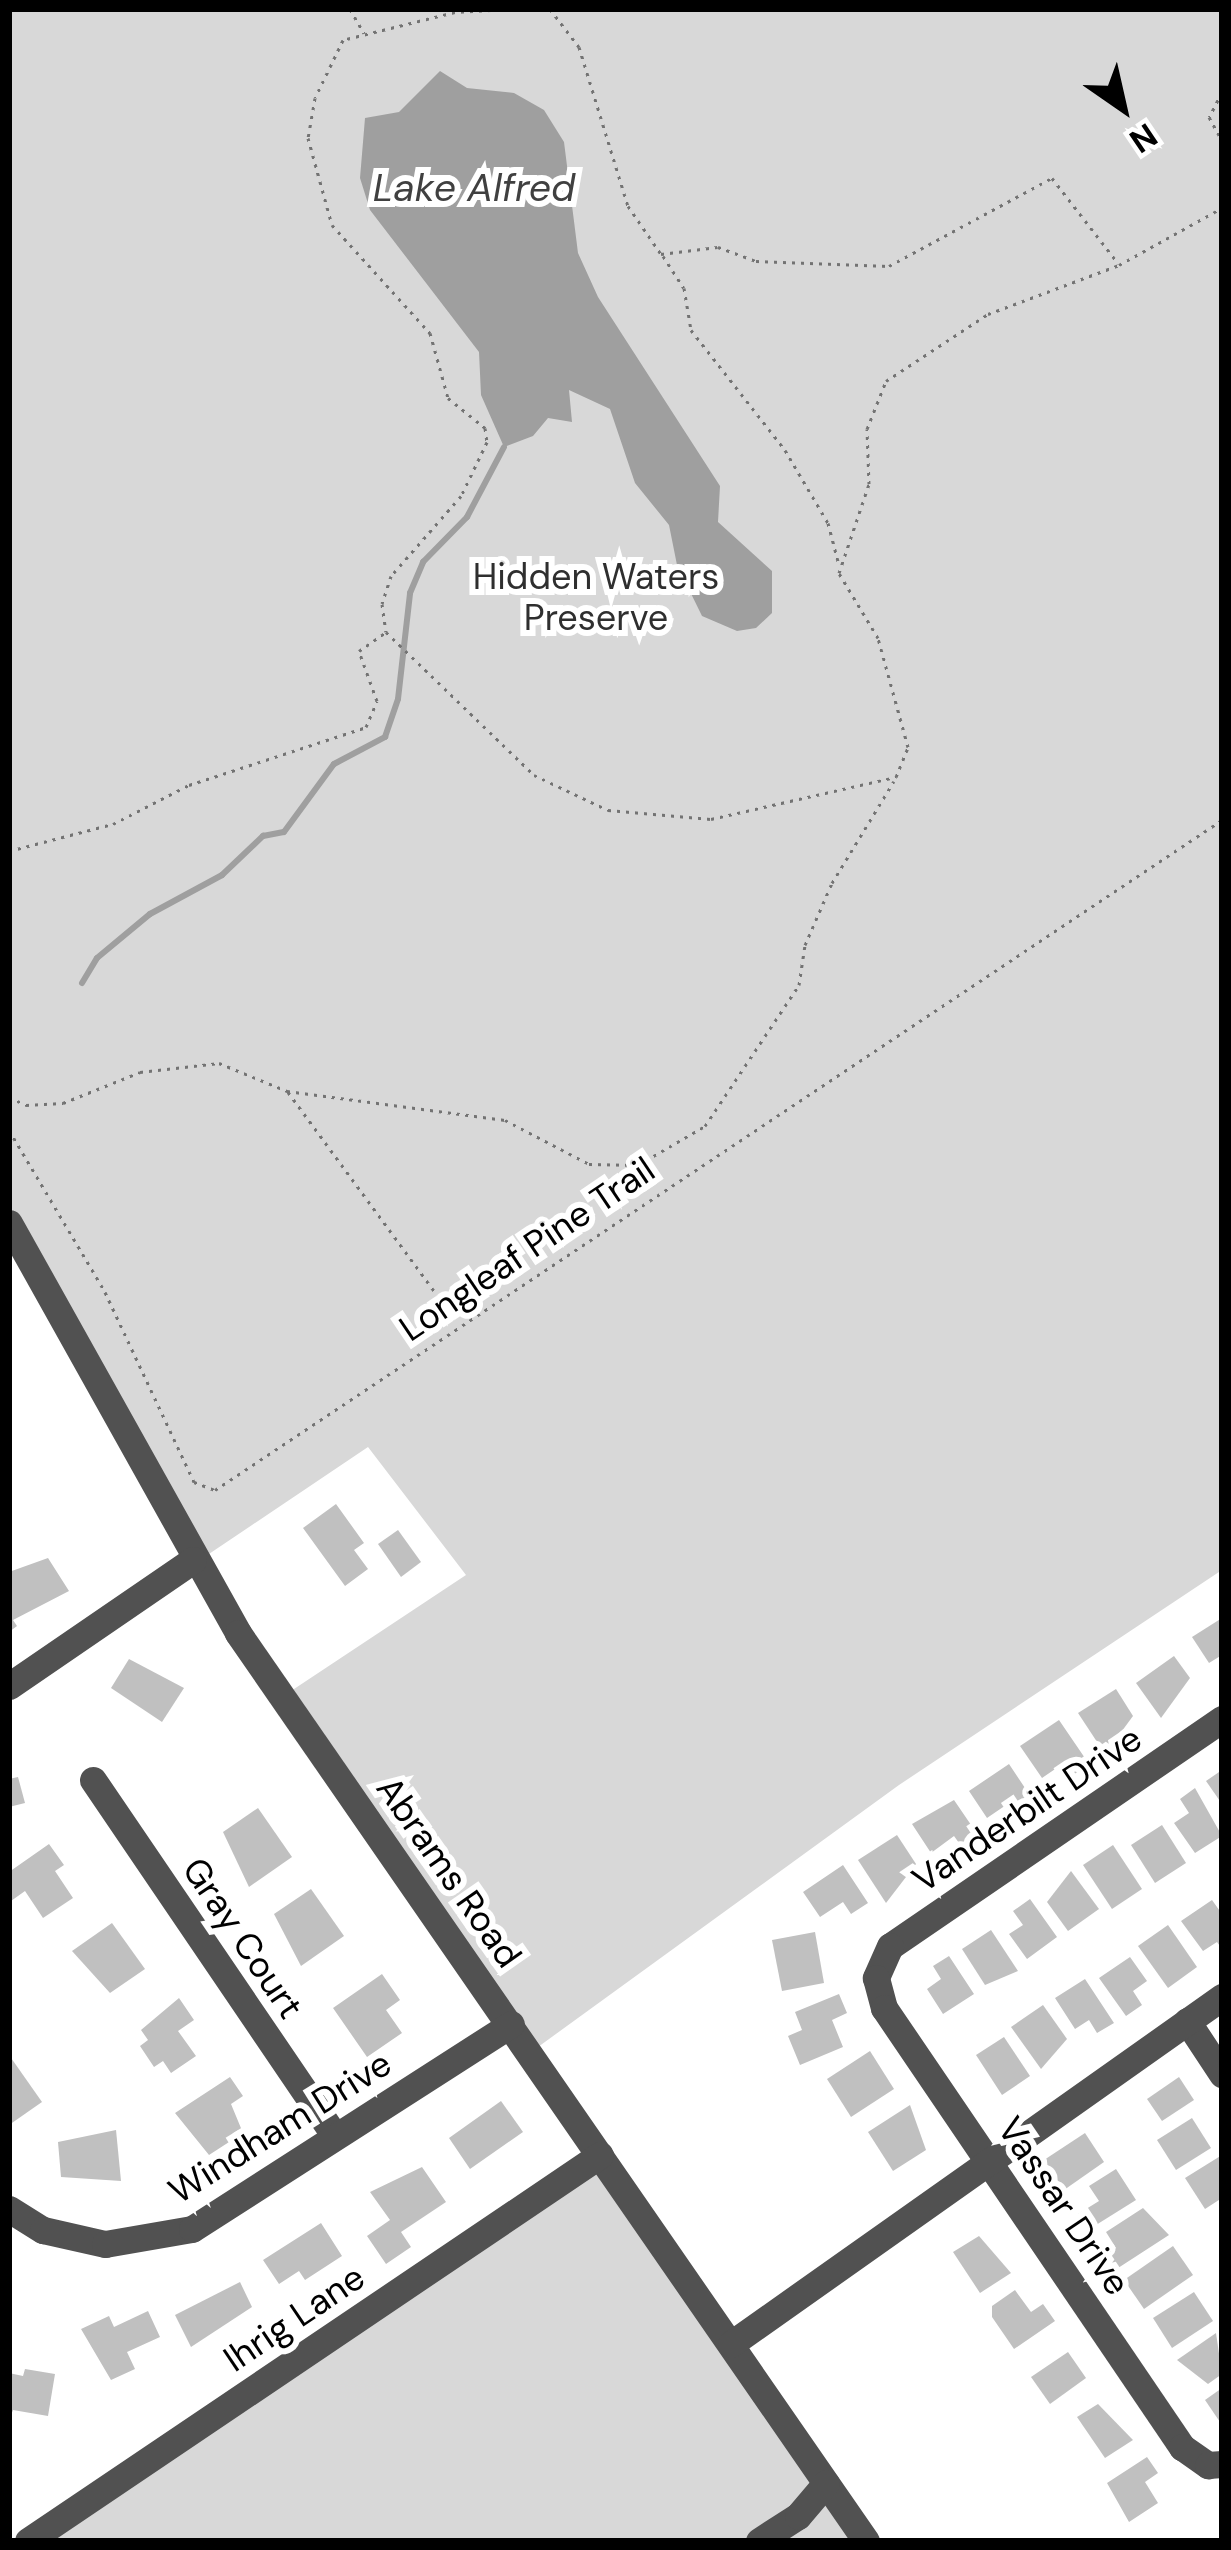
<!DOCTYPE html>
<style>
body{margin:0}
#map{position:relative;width:1231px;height:2550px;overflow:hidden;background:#fff;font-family:"DM Sans",sans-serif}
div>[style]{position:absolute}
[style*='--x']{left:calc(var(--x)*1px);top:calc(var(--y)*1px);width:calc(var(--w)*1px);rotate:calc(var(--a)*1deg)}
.green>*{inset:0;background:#d8d8d8}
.water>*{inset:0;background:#9f9f9f}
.stream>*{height:6px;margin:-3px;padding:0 3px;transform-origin:3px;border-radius:3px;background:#9f9f9f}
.building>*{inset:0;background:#c0c0c0}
.path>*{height:3px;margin-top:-1.5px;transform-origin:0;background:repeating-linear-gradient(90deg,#737373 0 3px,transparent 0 9px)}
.minor>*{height:27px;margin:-13.5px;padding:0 13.5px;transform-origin:13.5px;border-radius:13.5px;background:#515151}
span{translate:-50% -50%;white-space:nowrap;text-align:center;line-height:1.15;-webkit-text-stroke:12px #fff;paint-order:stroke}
.park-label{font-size:36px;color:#2f2f2f}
.street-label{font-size:36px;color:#000}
.water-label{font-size:39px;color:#404040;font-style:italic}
.frame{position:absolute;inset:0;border:12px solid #000;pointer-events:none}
.north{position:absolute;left:1063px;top:48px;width:120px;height:120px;-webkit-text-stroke:9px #fff;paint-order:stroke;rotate:146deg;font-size:33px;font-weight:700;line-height:48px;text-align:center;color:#000}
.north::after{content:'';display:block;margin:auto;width:42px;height:54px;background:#000;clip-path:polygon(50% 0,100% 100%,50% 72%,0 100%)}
</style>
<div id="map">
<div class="green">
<div style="clip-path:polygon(9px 9px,1222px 9px,1222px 1570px,899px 1785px,538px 2047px,291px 1691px,466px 1575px,368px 1447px,203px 1558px,9px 1204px)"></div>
<div style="clip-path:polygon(591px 2158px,854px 2541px,40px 2541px)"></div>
</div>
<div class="water">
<div style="clip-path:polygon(440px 71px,467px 88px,514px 93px,544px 110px,564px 142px,578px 253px,598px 297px,720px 486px,718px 522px,772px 571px,772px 613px,756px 628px,737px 631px,702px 616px,677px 565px,669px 525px,635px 483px,610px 409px,569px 390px,572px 422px,548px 418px,533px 436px,504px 447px,481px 395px,479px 352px,370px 210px,360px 178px,365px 118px,399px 112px)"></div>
</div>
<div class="stream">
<div style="--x:82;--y:983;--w:29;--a:-59"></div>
<div style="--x:97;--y:958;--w:69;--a:-39.7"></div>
<div style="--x:150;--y:914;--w:82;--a:-28.4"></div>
<div style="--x:222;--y:875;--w:57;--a:-43.6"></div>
<div style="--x:263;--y:836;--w:21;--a:-11"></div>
<div style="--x:284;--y:832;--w:84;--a:-53.7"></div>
<div style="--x:334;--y:764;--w:58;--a:-27.9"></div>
<div style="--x:385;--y:737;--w:40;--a:-71.1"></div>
<div style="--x:398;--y:699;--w:107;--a:-83.5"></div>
<div style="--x:410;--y:593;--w:34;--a:-67"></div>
<div style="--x:423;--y:562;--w:63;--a:-45.6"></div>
<div style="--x:467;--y:517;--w:79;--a:-62.1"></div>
</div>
<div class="building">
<div style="clip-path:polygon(336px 1504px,364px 1543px,354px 1550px,368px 1569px,345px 1586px,303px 1528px)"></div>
<div style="clip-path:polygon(398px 1530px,421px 1562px,401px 1577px,378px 1544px)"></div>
<div style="clip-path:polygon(48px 1558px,69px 1591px,13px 1620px,17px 1626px,9px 1632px,9px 1572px)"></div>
<div style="clip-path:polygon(1222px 1618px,1222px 1655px,1209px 1663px,1192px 1637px)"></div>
<div style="clip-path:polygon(1174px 1656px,1190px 1678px,1161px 1718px,1136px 1683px)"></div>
<div style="clip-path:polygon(129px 1659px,184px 1688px,162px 1722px,111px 1688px)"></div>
<div style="clip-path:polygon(1116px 1689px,1133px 1716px,1105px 1754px,1078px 1713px)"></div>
<div style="clip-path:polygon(1059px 1720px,1089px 1764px,1073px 1775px,1064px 1763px,1042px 1778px,1020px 1746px)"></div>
<div style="clip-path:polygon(1009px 1764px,1035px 1803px,1017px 1815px,1009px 1803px,987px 1818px,969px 1791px)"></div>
<div style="clip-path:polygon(1222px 1770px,1222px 1804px,1206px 1781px)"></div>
<div style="clip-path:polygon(18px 1777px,25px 1803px,9px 1807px,9px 1779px)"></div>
<div style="clip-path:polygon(1195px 1788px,1222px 1836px,1195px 1853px,1174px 1823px,1189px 1813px,1180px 1799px)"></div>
<div style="clip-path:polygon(954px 1800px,980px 1838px,964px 1850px,954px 1836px,931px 1853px,912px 1824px)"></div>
<div style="clip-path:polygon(258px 1808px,292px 1857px,249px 1887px,223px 1832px)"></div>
<div style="clip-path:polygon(1162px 1825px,1186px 1863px,1155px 1883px,1131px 1845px)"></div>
<div style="clip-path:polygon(897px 1835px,916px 1864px,886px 1903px,858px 1860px)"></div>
<div style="clip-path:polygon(49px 1844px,64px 1865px,55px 1871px,73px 1898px,43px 1918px,25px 1891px,11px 1901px,9px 1872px)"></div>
<div style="clip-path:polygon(1113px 1845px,1142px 1889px,1112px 1909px,1083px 1865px)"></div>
<div style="clip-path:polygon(843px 1865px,868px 1903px,851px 1914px,843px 1902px,820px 1917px,803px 1892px)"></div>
<div style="clip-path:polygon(1071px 1871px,1099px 1909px,1068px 1931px,1047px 1902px)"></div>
<div style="clip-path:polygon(311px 1889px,344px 1936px,301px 1966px,274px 1914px)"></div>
<div style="clip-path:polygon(1030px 1899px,1057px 1937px,1027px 1959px,1009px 1934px,1023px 1925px,1013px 1911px)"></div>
<div style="clip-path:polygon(1212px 1900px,1222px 1914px,1222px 1949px,1217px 1942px,1203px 1951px,1181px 1921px)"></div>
<div style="clip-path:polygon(112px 1923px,145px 1969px,110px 1993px,72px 1951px)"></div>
<div style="clip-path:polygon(1168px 1925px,1197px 1967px,1168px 1988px,1138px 1946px)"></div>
<div style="clip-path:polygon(991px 1930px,1018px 1971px,985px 1985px,962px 1949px)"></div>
<div style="clip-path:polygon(815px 1932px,824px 1983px,782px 1991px,772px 1940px)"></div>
<div style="clip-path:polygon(949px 1956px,974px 1994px,943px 2014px,927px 1989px,941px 1979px,933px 1966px)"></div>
<div style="clip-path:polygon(1130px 1957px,1147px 1981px,1133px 1991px,1142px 2005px,1126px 2016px,1099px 1978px)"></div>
<div style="clip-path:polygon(382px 1974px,400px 2000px,386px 2010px,402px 2033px,367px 2057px,333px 2008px)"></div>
<div style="clip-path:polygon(1085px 1979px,1114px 2023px,1097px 2033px,1089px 2020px,1075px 2029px,1055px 1998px)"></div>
<div style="clip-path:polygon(839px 1994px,847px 2013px,832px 2020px,843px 2047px,800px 2065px,788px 2036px,802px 2030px,795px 2012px)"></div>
<div style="clip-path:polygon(179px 1998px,194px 2020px,178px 2031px,196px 2056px,171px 2073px,163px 2061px,154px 2067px,140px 2046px,148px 2040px,141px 2030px)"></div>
<div style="clip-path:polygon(1043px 2005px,1067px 2039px,1041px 2069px,1011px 2027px)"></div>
<div style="clip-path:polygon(1004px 2037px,1030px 2076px,1002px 2095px,976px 2055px)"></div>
<div style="clip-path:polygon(870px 2051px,894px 2089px,851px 2117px,827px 2079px)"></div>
<div style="clip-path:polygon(9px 2055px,42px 2102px,9px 2125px)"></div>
<div style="clip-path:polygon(230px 2077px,243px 2096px,231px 2104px,243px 2133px,209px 2155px,175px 2113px)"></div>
<div style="clip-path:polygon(1179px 2077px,1194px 2100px,1162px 2121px,1147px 2099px)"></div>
<div style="clip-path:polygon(501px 2101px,523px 2132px,470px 2169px,449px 2138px)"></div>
<div style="clip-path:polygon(910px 2105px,926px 2150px,893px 2171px,868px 2132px)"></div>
<div style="clip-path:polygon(1192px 2118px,1211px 2148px,1176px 2170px,1157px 2140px)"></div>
<div style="clip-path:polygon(116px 2130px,121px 2181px,61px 2177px,58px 2142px)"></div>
<div style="clip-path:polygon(1085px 2133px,1104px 2162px,1064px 2190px,1044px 2160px)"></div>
<div style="clip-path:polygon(1222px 2155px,1222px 2198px,1205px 2209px,1185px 2178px)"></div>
<div style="clip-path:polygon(422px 2167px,446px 2202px,401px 2232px,411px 2247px,386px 2264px,367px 2236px,390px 2220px,370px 2192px)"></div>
<div style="clip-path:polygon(1116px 2169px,1136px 2200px,1088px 2230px,1078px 2214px,1099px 2201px,1089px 2186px)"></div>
<div style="clip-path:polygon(1143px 2208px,1169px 2235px,1115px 2270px,1105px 2255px,1116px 2248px,1106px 2232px)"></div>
<div style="clip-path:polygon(321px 2223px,342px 2256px,305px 2280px,299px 2271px,279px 2284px,263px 2260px)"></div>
<div style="clip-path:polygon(979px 2236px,1011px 2273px,980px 2293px,953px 2252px)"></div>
<div style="clip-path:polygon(1173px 2246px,1193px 2275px,1144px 2309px,1124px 2280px)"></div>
<div style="clip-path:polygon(240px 2282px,252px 2307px,191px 2347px,175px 2315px)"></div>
<div style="clip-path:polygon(1015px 2290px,1031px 2312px,1043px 2304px,1055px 2321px,1014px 2349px,992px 2317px,992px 2306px)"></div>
<div style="clip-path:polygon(1194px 2292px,1213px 2321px,1172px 2348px,1153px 2318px)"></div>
<div style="clip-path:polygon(148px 2311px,160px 2337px,127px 2352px,135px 2369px,111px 2380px,81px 2329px,109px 2316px,114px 2327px)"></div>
<div style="clip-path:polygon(1216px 2333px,1222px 2374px,1208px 2384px,1177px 2360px)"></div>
<div style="clip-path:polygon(1068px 2352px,1086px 2378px,1050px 2404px,1031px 2377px)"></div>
<div style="clip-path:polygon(25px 2369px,55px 2374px,48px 2416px,13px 2410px,9px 2420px,9px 2373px,23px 2376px)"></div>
<div style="clip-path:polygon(1222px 2388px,1222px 2425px,1205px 2400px)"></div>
<div style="clip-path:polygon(1098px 2404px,1133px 2440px,1105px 2458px,1077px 2417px)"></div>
<div style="clip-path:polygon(1147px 2457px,1158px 2473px,1145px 2482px,1158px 2503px,1129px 2522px,1107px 2483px)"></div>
</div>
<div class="path">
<div style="--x:350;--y:9;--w:28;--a:60"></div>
<div style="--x:509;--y:9;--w:54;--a:176.8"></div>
<div style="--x:455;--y:12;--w:115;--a:166"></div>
<div style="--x:343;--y:40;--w:64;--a:115.8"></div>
<div style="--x:315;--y:98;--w:41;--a:99.9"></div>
<div style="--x:308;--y:138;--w:90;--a:74.6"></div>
<div style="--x:332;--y:225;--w:146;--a:47.8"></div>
<div style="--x:430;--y:333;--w:67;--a:74.5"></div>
<div style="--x:448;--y:398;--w:48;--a:39"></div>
<div style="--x:485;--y:428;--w:14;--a:82"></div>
<div style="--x:487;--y:442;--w:60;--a:115.7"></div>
<div style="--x:461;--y:496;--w:106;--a:131.2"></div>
<div style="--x:391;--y:576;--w:29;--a:108"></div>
<div style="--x:382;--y:604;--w:28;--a:82"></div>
<div style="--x:386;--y:632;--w:206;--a:44"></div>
<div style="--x:534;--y:775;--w:82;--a:25.3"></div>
<div style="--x:608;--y:810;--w:103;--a:5"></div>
<div style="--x:711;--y:819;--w:190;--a:-12.8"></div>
<div style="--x:896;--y:777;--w:32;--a:-68"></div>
<div style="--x:908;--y:747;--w:113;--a:-105.4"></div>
<div style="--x:878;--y:638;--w:76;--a:-121"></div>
<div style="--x:839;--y:573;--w:94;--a:-71.4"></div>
<div style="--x:869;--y:484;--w:55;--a:-92.1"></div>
<div style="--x:867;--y:429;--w:52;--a:-68.4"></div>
<div style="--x:886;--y:381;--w:122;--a:-33.3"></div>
<div style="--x:988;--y:314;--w:140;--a:-20.5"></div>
<div style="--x:1119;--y:265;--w:118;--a:-29"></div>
<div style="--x:550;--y:9;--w:48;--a:52.7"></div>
<div style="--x:579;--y:47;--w:166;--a:72.9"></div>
<div style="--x:628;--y:206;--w:58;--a:55.5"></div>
<div style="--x:661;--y:254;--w:57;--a:-7"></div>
<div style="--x:718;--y:247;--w:40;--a:20.2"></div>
<div style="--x:756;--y:261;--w:133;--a:2.2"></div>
<div style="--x:889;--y:266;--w:185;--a:-28.4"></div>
<div style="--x:1052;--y:178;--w:108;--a:52.2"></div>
<div style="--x:1222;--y:92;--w:28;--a:117"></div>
<div style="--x:1209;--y:117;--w:26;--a:61"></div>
<div style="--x:663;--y:256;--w:38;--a:57"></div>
<div style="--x:684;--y:288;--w:43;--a:80.5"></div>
<div style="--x:691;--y:330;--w:152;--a:51.9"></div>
<div style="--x:785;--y:450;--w:85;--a:59.5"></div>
<div style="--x:828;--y:523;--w:43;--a:75.3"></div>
<div style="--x:9;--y:851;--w:107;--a:-14.6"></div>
<div style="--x:113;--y:824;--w:85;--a:-27.2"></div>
<div style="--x:189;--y:785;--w:186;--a:-18.1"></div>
<div style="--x:366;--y:727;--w:28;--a:-67"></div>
<div style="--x:377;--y:701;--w:53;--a:-109.8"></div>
<div style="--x:359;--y:651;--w:32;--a:-35"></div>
<div style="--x:288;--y:1092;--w:284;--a:53.7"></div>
<div style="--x:9;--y:1097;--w:19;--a:25"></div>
<div style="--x:26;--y:1105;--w:37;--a:-3"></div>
<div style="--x:63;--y:1103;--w:83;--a:-21.9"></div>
<div style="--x:140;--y:1072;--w:80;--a:-6.5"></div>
<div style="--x:219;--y:1063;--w:74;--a:22.4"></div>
<div style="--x:287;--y:1091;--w:220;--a:7.6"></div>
<div style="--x:505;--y:1120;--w:95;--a:27.6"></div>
<div style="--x:589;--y:1164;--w:49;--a:1.2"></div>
<div style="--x:638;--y:1165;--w:78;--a:-30.2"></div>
<div style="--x:705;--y:1126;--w:169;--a:-56.3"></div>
<div style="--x:799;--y:985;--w:40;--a:-81.5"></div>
<div style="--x:805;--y:945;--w:68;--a:-66.5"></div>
<div style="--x:832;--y:883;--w:119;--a:-58.7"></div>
<div style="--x:9;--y:1130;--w:188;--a:59.3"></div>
<div style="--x:105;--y:1292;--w:210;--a:64.9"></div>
<div style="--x:194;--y:1482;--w:22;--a:21"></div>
<div style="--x:215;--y:1490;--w:1210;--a:-33.64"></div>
</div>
<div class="minor">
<div style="--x:9;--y:1223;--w:470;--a:60.8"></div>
<div style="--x:238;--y:1633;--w:1104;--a:55.33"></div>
<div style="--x:9;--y:1686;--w:223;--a:-34.4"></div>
<div style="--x:1222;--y:1719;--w:402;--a:145.6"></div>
<div style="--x:890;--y:1946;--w:35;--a:114"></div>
<div style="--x:876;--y:1978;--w:31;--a:75"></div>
<div style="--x:884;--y:2008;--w:531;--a:55.83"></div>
<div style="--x:1182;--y:2447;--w:32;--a:35"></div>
<div style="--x:1208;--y:2465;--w:14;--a:-4"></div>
<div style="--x:93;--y:1780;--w:429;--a:55.8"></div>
<div style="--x:1187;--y:2021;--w:64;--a:56.6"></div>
<div style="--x:9;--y:2209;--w:40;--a:32"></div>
<div style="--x:43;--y:2230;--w:64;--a:12.7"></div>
<div style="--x:105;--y:2244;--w:88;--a:-9.8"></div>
<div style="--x:192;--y:2229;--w:379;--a:-32.7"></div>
<div style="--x:731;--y:2344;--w:601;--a:-35.25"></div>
<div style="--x:28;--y:2541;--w:690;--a:-34.01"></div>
<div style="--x:759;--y:2541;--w:46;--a:-32.7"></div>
<div style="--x:798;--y:2516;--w:43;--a:-49.7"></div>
</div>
<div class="park-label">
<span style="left:596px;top:597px">Hidden Waters<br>Preserve</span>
</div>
<div class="street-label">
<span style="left:527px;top:1249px;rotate:-34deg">Longleaf Pine Trail</span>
<span style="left:1027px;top:1809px;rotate:-34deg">Vanderbilt Drive</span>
<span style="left:449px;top:1872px;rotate:55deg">Abrams Road</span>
<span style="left:243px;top:1938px;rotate:56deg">Gray Court</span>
<span style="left:280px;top:2127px;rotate:-32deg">Windham Drive</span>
<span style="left:1064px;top:2206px;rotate:56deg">Vassar Drive</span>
<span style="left:294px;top:2318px;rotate:-34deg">Ihrig Lane</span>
</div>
<div class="water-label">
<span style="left:474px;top:188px">Lake Alfred</span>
</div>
<div class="frame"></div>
<div class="north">N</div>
</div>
